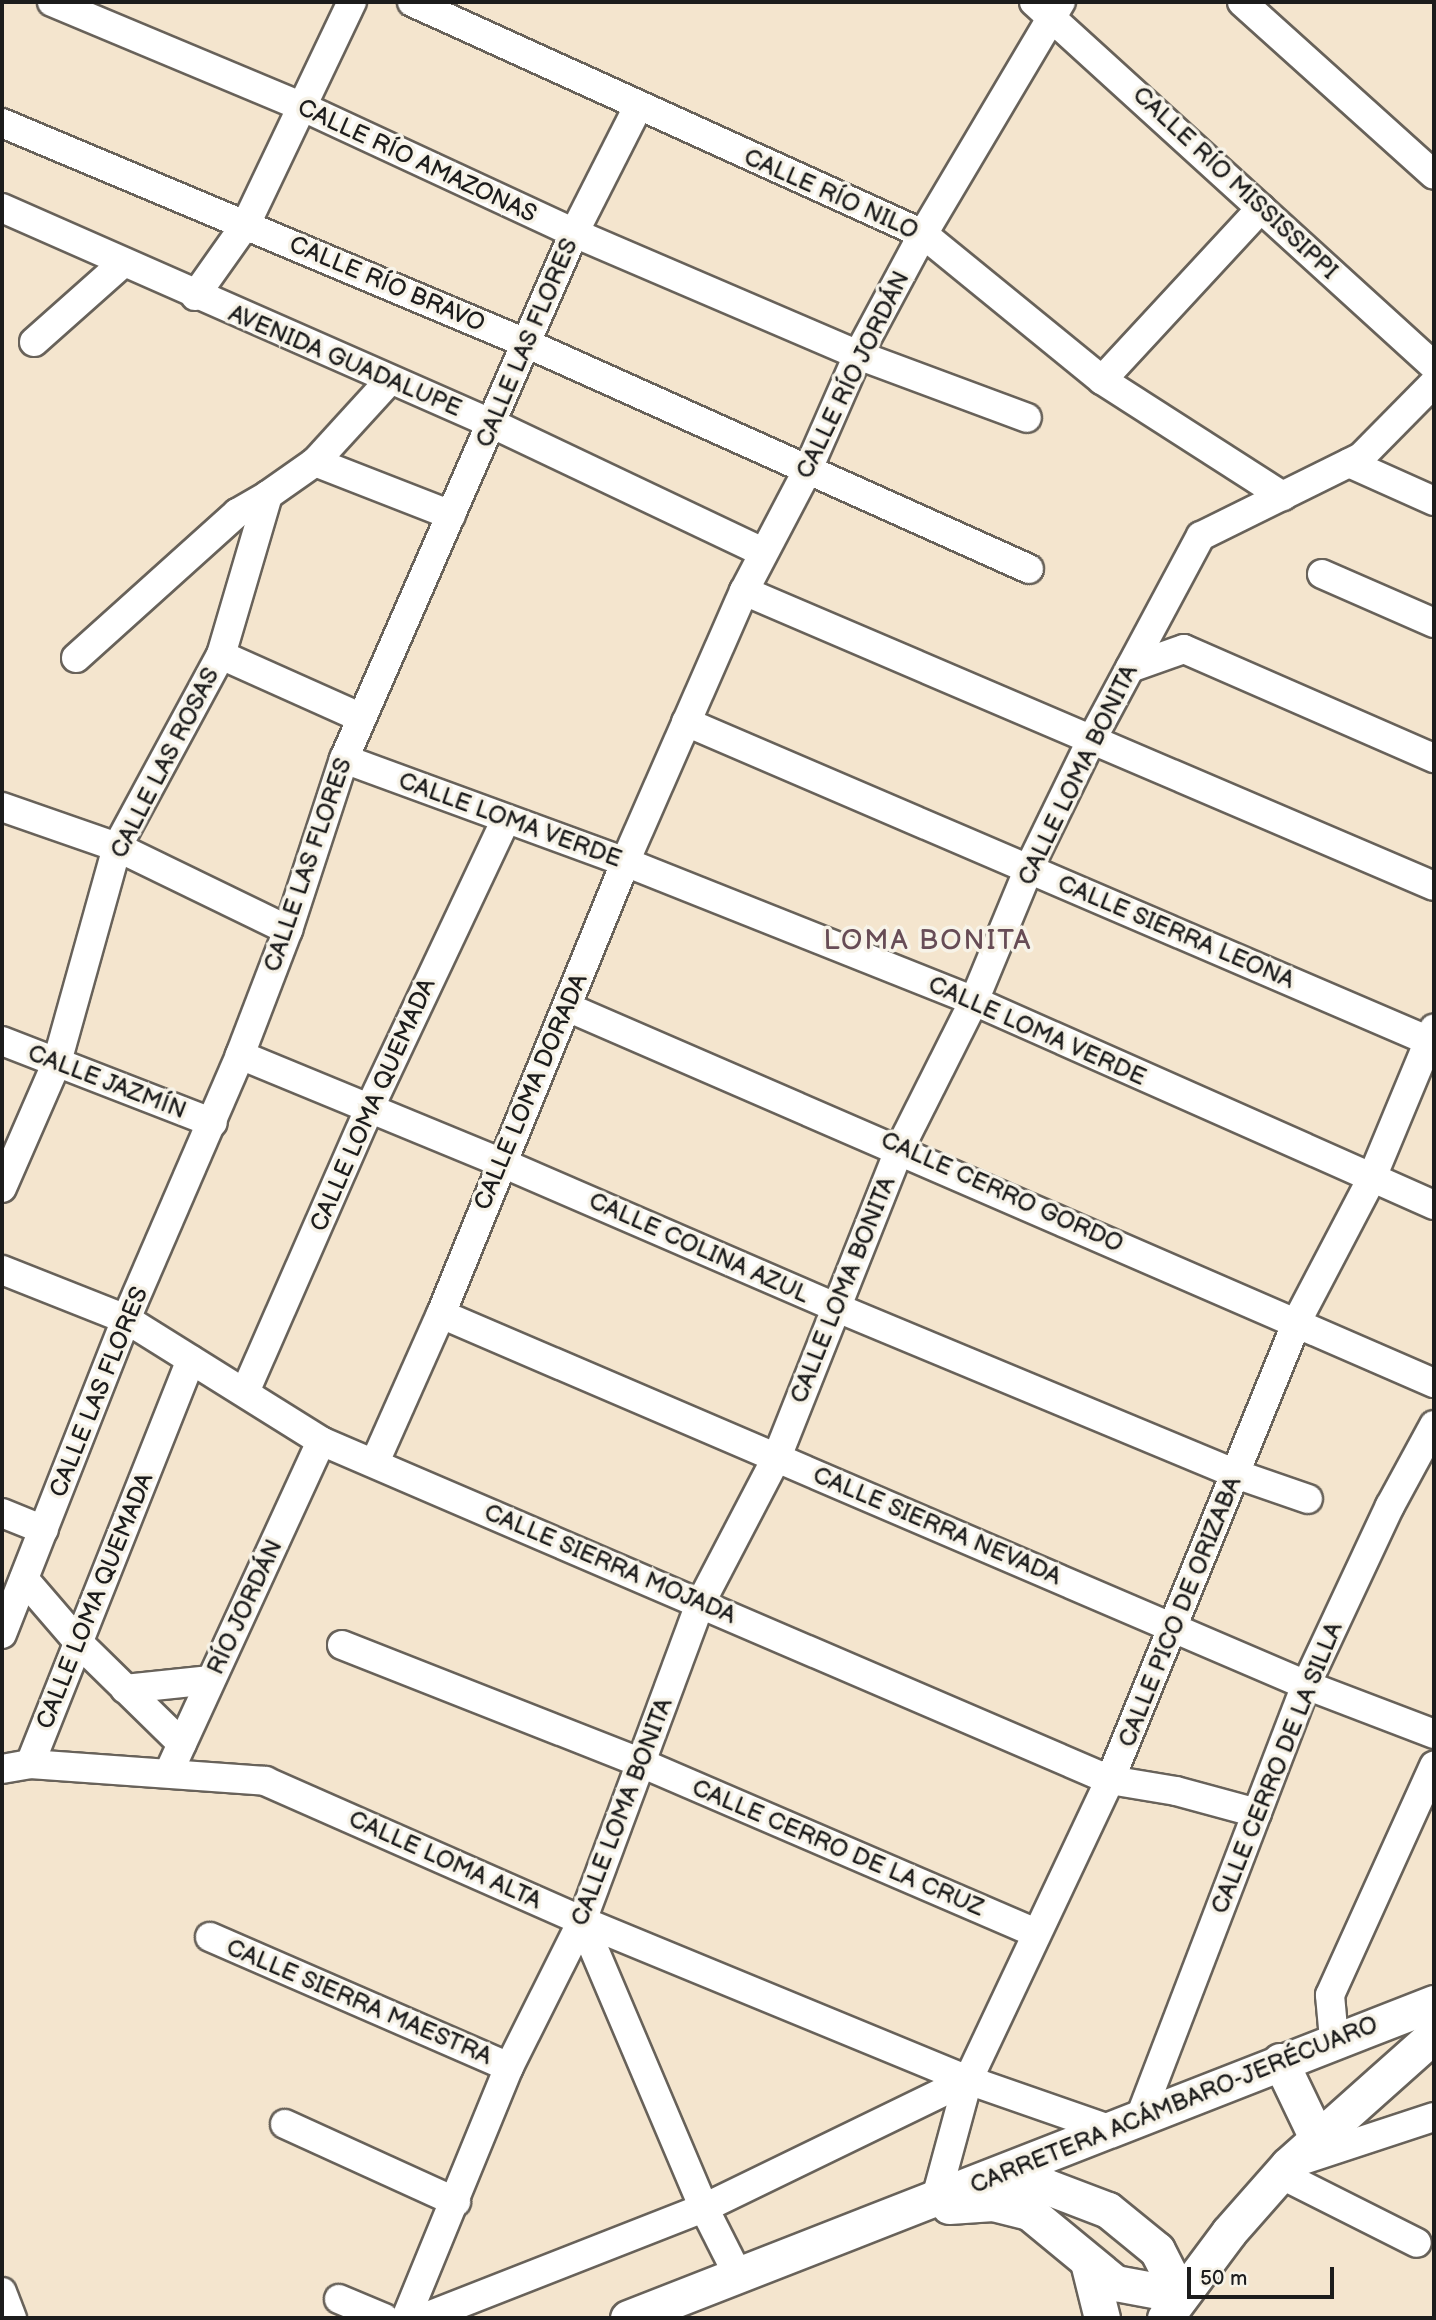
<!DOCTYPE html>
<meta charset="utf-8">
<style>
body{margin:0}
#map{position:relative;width:1436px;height:2320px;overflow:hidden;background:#f4e5ce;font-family:"Balsamiq Sans",sans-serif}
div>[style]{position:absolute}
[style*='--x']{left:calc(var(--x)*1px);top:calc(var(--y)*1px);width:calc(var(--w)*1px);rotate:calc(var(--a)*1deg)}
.roads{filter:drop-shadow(2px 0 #68625a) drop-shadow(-2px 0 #68625a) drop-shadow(0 2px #68625a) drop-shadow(0 -2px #68625a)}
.minor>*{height:28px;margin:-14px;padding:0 14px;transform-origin:14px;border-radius:14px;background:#fff}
.major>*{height:35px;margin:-17.5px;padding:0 17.5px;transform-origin:17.5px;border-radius:17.5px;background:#fff}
span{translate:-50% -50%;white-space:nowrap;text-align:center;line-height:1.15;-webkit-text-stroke:7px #f7f3e8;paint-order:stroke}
.street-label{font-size:24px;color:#1c1c1c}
.quarter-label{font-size:28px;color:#674c56;letter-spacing:2px}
.frame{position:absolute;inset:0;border:4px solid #1c1c1c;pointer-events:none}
.scale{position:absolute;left:1187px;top:2267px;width:147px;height:32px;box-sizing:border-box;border:4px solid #1c1c1c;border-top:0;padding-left:9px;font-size:21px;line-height:24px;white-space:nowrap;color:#1c1c1c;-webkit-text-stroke:5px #f7f3e8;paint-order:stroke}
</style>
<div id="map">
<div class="roads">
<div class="minor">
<div style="--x:52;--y:2;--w:272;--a:22.7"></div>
<div style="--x:303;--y:107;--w:299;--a:24.9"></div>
<div style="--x:574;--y:233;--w:309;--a:23.2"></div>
<div style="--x:858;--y:355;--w:180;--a:20.4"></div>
<div style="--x:412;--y:2;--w:561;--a:24.42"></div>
<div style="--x:923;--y:234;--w:231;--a:39.2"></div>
<div style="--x:1102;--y:380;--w:215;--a:32.7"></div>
<div style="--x:1034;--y:2;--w:541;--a:42.3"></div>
<div style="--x:1242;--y:2;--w:258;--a:42"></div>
<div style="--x:2;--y:123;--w:571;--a:22.79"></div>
<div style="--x:528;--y:344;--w:549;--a:24.18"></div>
<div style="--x:2;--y:208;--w:536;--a:23.75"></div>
<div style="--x:493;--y:424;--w:299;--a:25.4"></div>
<div style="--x:195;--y:296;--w:88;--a:-54.7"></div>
<div style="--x:246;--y:224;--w:246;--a:-64.5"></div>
<div style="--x:34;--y:342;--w:120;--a:-41.6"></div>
<div style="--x:1102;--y:380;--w:234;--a:-47.2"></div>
<div style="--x:315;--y:462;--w:146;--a:21.3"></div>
<div style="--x:1349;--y:463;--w:93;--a:24.1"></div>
<div style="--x:1322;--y:574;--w:122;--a:23.6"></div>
<div style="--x:744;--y:591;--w:750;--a:23.15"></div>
<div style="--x:221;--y:655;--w:154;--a:24.1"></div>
<div style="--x:76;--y:658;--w:217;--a:-42"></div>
<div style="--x:237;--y:513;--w:36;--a:-30"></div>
<div style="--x:1130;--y:668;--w:57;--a:-19.4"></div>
<div style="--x:1184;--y:649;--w:273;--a:23.6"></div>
<div style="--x:686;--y:722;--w:814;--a:23.23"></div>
<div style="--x:344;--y:759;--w:299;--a:20.1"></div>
<div style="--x:625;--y:862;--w:376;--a:21.7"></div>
<div style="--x:974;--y:1001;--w:503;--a:23.92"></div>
<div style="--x:2;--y:807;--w:122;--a:19.2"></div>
<div style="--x:117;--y:847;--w:190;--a:25.9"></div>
<div style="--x:567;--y:1007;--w:945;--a:23.45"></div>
<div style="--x:2;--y:1041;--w:226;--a:21.2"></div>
<div style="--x:240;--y:1055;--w:281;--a:22.4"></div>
<div style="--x:500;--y:1162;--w:365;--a:23.4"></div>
<div style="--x:835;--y:1307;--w:434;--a:22.6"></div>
<div style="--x:1236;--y:1474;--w:76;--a:19.1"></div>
<div style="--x:2;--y:1188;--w:137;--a:-66.4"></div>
<div style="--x:57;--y:1062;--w:223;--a:-74.4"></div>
<div style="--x:117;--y:847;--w:218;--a:-61.6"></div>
<div style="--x:221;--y:655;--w:167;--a:-73.6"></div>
<div style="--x:268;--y:495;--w:57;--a:-35.1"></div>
<div style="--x:315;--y:462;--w:111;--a:-47.6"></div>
<div style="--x:2;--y:1270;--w:133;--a:21.6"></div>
<div style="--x:126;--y:1319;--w:230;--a:32"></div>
<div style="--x:321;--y:1441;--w:859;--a:23.25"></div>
<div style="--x:1110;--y:1780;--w:67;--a:9.5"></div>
<div style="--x:1176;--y:1791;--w:84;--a:15.2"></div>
<div style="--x:441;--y:1314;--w:941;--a:23.21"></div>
<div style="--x:1306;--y:1685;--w:137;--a:20.9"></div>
<div style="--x:245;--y:1392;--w:311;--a:-66.3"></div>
<div style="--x:370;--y:1107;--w:318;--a:-64.7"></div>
<div style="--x:375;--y:1462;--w:162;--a:-66"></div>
<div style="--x:441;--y:1314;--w:488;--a:-67.8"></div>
<div style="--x:625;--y:862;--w:296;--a:-66.3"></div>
<div style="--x:744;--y:591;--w:138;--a:-62.3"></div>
<div style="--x:808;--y:469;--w:124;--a:-66.3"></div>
<div style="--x:858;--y:355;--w:137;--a:-61.8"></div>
<div style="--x:923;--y:234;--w:270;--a:-59.3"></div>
<div style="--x:2;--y:1513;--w:45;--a:22"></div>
<div style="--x:24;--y:1579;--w:84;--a:49.3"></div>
<div style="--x:79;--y:1643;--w:144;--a:44.4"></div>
<div style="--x:2;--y:1634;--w:339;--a:-68.5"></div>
<div style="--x:126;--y:1319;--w:288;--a:-66.6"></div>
<div style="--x:240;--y:1055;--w:134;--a:-69"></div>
<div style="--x:288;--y:930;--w:180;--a:-71.9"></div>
<div style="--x:344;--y:759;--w:574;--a:-66.38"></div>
<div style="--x:574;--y:233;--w:141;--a:-63.1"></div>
<div style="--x:342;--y:1645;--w:321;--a:21.5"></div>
<div style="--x:641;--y:1763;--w:429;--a:23.3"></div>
<div style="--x:125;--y:1689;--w:86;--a:-6"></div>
<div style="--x:30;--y:1764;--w:435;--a:-68.3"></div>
<div style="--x:2;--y:1769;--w:28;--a:-10"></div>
<div style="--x:30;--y:1764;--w:236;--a:4.1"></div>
<div style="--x:265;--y:1781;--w:347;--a:23.8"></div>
<div style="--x:582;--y:1921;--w:417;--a:22.4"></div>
<div style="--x:968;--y:2080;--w:146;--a:19.2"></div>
<div style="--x:169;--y:1772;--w:364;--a:-65.3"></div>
<div style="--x:582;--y:1921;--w:312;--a:67"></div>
<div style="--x:704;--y:2208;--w:73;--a:63.1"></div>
<div style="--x:210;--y:1937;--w:326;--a:23.5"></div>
<div style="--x:1334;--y:2039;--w:44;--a:-95.2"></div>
<div style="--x:1330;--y:1995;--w:252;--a:-65.6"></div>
<div style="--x:1139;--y:2120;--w:466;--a:-69"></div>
<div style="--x:1306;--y:1685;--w:198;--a:-64.9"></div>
<div style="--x:1390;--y:1506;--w:92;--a:-61.5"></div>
<div style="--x:285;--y:2124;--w:188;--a:24.5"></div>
<div style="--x:1297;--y:2162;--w:144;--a:-18.2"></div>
<div style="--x:1280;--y:2174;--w:153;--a:26.7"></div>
<div style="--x:936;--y:2198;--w:122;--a:-74.8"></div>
<div style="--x:968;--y:2080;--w:332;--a:-64.7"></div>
<div style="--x:1110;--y:1780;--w:496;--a:-67.8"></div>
<div style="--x:1297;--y:1321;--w:159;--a:-62.3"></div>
<div style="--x:1371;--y:1180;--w:164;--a:-67.4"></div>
<div style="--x:2;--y:2292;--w:28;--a:69"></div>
<div style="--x:339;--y:2299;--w:49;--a:22.9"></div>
<div style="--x:406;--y:2318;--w:271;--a:-67.7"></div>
<div style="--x:509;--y:2067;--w:163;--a:-63.4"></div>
<div style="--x:582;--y:1921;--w:338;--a:-69.6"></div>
<div style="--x:700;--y:1604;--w:166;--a:-62.4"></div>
<div style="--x:777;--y:1457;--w:333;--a:-68.3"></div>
<div style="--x:900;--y:1148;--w:165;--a:-63.3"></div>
<div style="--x:974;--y:1001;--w:144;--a:-67.5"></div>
<div style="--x:1029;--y:868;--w:146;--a:-64"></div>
<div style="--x:1093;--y:737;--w:228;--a:-61.8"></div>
<div style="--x:1201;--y:536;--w:178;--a:-26.3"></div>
<div style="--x:1361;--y:457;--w:104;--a:-45.4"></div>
<div style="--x:423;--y:2318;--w:302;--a:-21.4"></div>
<div style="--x:704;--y:2208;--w:293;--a:-25.9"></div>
</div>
<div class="major">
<div style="--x:1280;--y:2061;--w:85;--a:64.3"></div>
<div style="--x:988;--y:2184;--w:57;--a:2"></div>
<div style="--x:1045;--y:2186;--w:67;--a:20.9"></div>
<div style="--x:1108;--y:2210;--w:63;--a:39.2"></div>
<div style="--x:1157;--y:2250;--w:51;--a:62.9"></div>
<div style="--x:949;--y:2206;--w:44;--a:-3.9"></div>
<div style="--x:993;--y:2203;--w:37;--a:14"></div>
<div style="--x:1029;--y:2212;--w:112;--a:39.5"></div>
<div style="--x:1115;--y:2283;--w:66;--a:10.5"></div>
<div style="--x:1088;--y:2262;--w:58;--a:76"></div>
<div style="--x:628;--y:2318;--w:865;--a:-21.35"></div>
<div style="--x:1165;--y:2318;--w:107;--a:-53.3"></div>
<div style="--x:1229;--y:2232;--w:89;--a:-48.6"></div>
<div style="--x:1288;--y:2165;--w:195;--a:-41.7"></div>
</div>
</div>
<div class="street-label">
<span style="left:417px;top:161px;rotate:25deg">CALLE RÍO AMAZONAS</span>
<span style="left:1235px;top:183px;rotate:43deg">CALLE RÍO MISSISSIPPI</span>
<span style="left:831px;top:194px;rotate:24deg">CALLE RÍO NILO</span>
<span style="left:387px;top:284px;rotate:23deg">CALLE RÍO BRAVO</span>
<span style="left:527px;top:343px;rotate:-67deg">CALLE LAS FLORES</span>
<span style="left:345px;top:361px;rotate:23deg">AVENIDA GUADALUPE</span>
<span style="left:853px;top:375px;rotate:-64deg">CALLE RÍO JORDÁN</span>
<span style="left:165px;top:763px;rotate:-63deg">CALLE LAS ROSAS</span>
<span style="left:1078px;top:775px;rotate:-64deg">CALLE LOMA BONITA</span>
<span style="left:510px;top:820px;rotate:20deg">CALLE LOMA VERDE</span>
<span style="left:308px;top:865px;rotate:-71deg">CALLE LAS FLORES</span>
<span style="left:1176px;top:932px;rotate:23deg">CALLE SIERRA LEONA</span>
<span style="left:1037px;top:1031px;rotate:24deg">CALLE LOMA VERDE</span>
<span style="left:107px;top:1082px;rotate:21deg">CALLE JAZMÍN</span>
<span style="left:531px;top:1092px;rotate:-67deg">CALLE LOMA DORADA</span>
<span style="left:373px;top:1105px;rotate:-66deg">CALLE LOMA QUEMADA</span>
<span style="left:1002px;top:1192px;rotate:24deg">CALLE CERRO GORDO</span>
<span style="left:699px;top:1248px;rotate:24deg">CALLE COLINA AZUL</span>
<span style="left:843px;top:1290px;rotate:-68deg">CALLE LOMA BONITA</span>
<span style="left:99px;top:1392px;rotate:-68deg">CALLE LAS FLORES</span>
<span style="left:937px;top:1526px;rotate:23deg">CALLE SIERRA NEVADA</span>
<span style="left:610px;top:1564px;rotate:23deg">CALLE SIERRA MOJADA</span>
<span style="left:95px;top:1601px;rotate:-68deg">CALLE LOMA QUEMADA</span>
<span style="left:245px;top:1607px;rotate:-65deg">RÍO JORDÁN</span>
<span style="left:1180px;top:1612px;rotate:-68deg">CALLE PICO DE ORIZABA</span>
<span style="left:1277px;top:1768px;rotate:-68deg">CALLE CERRO DE LA SILLA</span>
<span style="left:622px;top:1812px;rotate:-69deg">CALLE LOMA BONITA</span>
<span style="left:838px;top:1848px;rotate:23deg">CALLE CERRO DE LA CRUZ</span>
<span style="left:445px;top:1860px;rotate:24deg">CALLE LOMA ALTA</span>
<span style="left:359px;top:2002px;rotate:23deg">CALLE SIERRA MAESTRA</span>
<span style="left:1174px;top:2105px;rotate:-22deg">CARRETERA ACÁMBARO-JERÉCUARO</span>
</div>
<div class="quarter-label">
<span style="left:928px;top:941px">LOMA BONITA</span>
</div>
<div class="frame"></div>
<div class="scale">50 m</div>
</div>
